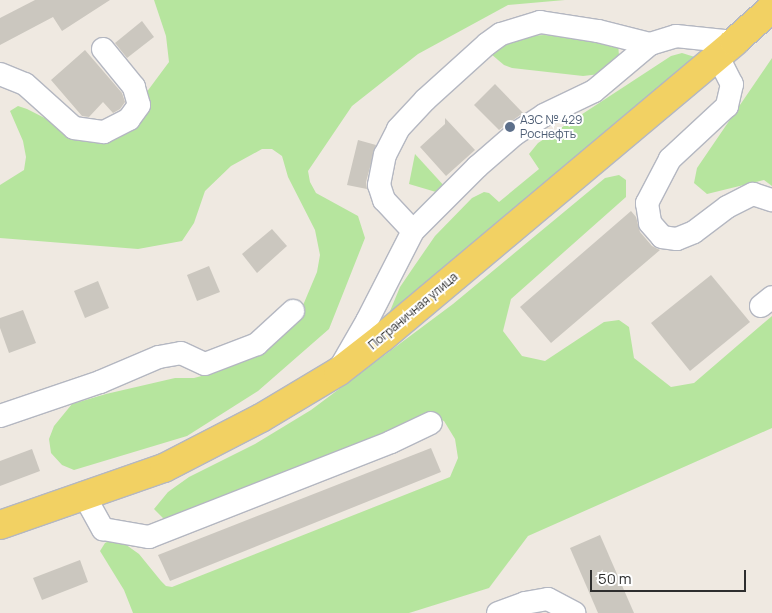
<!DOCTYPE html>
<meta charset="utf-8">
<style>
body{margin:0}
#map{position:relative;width:772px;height:613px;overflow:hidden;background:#efe9e1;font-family:Manrope,sans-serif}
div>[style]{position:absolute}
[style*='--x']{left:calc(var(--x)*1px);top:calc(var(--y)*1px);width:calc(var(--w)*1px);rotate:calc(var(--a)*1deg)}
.green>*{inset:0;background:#b6e59e}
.building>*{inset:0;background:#cbc7bf}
.roads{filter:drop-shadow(1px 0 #b4b7c1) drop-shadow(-1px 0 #b4b7c1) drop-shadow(0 1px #b4b7c1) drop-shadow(0 -1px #b4b7c1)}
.minor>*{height:22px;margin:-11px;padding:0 11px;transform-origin:11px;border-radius:11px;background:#fff}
.major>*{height:28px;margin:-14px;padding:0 14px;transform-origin:14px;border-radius:14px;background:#f2d163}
.dots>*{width:14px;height:14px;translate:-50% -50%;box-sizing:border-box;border:2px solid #fff;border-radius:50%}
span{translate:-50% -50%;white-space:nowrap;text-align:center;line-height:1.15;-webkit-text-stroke:4px #fff;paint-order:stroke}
.service-label{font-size:12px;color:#4e5e75}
.left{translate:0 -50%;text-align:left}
.street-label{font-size:12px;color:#2e2e2e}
.scale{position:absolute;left:590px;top:570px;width:156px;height:22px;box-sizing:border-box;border:2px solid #2e2e2e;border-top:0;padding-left:6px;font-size:15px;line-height:18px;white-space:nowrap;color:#2e2e2e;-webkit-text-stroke:4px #fff;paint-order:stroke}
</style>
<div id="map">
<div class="green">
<div style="clip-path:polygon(154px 0,565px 0,508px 5px,418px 54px,352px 106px,308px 171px,310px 182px,316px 193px,358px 216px,365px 238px,329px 329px,258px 391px,187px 436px,74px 470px,62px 465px,51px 453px,49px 439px,54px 426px,72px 404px,106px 394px,175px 378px,194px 378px,213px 373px,262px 351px,301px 310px,317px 272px,320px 255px,315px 230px,288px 177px,282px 156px,272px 149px,262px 149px,231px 166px,205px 191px,194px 223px,182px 241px,138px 249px,0 238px,0 185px,24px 170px,26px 157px,23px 141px,10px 111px,18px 106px,27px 109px,80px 136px,104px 139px,146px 93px,169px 62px,166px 36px)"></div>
<div style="clip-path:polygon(545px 35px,618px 43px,619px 56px,600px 74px,583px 76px,512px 68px,504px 65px,491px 54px,497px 48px,524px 36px)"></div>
<div style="clip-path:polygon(682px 53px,698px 58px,383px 328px,400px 287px,415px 265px,435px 236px,472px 198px,484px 192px,489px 193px,499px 202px,539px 169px,529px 154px,538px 143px,671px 56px)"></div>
<div style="clip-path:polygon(772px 58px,772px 186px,764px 180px,707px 194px,694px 183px,697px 168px)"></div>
<div style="clip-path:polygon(415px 154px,446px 188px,436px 192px,409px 184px)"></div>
<div style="clip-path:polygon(619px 175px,626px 180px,626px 197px,511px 299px,503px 331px,522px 356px,545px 361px,604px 322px,619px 320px,629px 327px,634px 358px,671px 387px,694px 383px,772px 316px,772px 428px,528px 536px,489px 588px,409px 613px,133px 613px,124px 590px,100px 551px,105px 543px,111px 540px,118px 539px,139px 554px,161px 581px,166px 586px,172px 587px,450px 477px,458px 458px,455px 439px,444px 421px,427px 414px,310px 465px,167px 522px,154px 509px,168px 492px,189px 477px,255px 444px,311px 410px,453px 304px,605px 178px)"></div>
</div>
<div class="building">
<div style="clip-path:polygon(35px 0,110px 0,62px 31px,53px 17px,0 45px,0 18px)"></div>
<div style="clip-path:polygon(142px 21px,154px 37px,127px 58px,115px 43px)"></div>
<div style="clip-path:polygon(85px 50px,122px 93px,125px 102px,120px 109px,113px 113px,103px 102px,89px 117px,82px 116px,51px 80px)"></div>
<div style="clip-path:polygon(495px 84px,523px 113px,499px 130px,474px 105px)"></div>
<div style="clip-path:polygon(445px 118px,475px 150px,446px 176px,420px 147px,445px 124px)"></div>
<div style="clip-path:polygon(358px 140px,376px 145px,366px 182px,367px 189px,347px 185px)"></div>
<div style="clip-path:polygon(631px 211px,636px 217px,640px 232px,652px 246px,660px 250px,551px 343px,520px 307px)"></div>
<div style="clip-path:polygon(272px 229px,287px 246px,257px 273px,242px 254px)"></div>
<div style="clip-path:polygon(209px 266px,220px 292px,197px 301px,187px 275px)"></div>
<div style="clip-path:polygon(711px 275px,750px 322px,690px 371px,651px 323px)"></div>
<div style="clip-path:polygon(98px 281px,109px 308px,85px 318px,74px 291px)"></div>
<div style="clip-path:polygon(23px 310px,36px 343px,9px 353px,0 328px,0 318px)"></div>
<div style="clip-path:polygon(431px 448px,441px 472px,170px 581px,158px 555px)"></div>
<div style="clip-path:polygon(32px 449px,40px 471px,0 486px,0 461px)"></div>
<div style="clip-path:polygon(600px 535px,634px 613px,598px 613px,570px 548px)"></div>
<div style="clip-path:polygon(80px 560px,88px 582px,42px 600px,33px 578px)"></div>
</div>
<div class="roads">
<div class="minor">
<div style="--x:717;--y:55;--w:33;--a:63"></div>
<div style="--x:732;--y:84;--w:23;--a:103"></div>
<div style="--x:727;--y:106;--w:78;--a:137.1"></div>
<div style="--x:670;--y:159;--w:50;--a:117.6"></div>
<div style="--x:647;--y:203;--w:20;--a:81"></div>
<div style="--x:650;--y:223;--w:18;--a:49"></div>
<div style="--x:662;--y:237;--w:15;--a:8"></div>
<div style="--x:677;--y:239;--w:18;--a:-22"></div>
<div style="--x:694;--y:232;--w:41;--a:-37.1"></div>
<div style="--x:727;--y:207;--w:29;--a:-27"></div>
<div style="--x:753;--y:194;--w:20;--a:18"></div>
<div style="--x:0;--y:74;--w:27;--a:22"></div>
<div style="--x:25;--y:84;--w:66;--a:41.9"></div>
<div style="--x:74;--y:128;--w:30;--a:8"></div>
<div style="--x:104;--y:132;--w:28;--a:-27"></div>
<div style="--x:129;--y:119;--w:17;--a:-54"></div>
<div style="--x:139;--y:105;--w:19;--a:-106"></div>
<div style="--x:134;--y:87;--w:49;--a:-129.2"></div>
<div style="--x:413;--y:231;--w:42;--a:-133.1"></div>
<div style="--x:384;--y:200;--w:16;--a:-108"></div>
<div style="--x:379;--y:185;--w:31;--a:-79"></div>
<div style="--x:385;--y:155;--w:29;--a:-63"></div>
<div style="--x:398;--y:129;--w:40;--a:-47"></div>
<div style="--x:425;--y:100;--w:84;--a:-42.1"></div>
<div style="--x:487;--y:44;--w:17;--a:-36"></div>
<div style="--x:501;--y:34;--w:41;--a:-17.1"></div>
<div style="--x:540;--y:22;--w:59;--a:8.8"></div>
<div style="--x:598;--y:31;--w:54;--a:14"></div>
<div style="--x:761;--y:306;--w:14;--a:-39"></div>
<div style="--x:340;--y:368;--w:54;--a:-60.1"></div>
<div style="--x:367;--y:321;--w:101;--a:-62.9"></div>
<div style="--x:413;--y:231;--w:91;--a:-45"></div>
<div style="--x:477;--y:167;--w:50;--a:-41"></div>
<div style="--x:515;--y:134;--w:35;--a:-33"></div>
<div style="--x:544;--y:115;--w:55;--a:-25.6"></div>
<div style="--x:594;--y:91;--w:73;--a:-40"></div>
<div style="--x:650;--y:44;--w:27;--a:-17"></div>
<div style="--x:676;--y:36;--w:58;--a:5.9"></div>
<div style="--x:0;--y:416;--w:106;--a:-18.8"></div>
<div style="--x:100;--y:382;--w:64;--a:-23"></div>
<div style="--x:159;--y:357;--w:22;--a:-10"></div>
<div style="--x:181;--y:353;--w:26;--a:25"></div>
<div style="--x:205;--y:364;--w:56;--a:-21"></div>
<div style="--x:257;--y:344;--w:49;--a:-42.5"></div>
<div style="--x:85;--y:497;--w:37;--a:61"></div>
<div style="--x:103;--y:529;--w:47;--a:9.9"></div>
<div style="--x:149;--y:537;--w:260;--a:-21.4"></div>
<div style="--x:391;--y:442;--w:44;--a:-25.4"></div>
<div style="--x:498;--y:613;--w:29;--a:-20"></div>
<div style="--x:525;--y:603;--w:23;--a:-10"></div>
<div style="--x:548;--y:599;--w:30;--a:28"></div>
</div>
<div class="major">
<div style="--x:0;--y:525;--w:174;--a:-19.2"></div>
<div style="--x:164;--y:468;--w:109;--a:-27.3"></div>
<div style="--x:261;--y:418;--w:90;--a:-30.9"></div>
<div style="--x:338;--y:372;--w:57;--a:-37.9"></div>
<div style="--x:383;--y:337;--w:459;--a:-40"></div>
<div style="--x:734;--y:42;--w:51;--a:-41.8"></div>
</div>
</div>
<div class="dots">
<div style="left:510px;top:127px;background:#5c6f8a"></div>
</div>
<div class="service-label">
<span class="left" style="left:520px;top:127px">АЗС № 429<br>Роснефть</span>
</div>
<div class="street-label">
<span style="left:413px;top:311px;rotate:-40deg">Пограничная улица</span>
</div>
<div class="scale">50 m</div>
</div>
